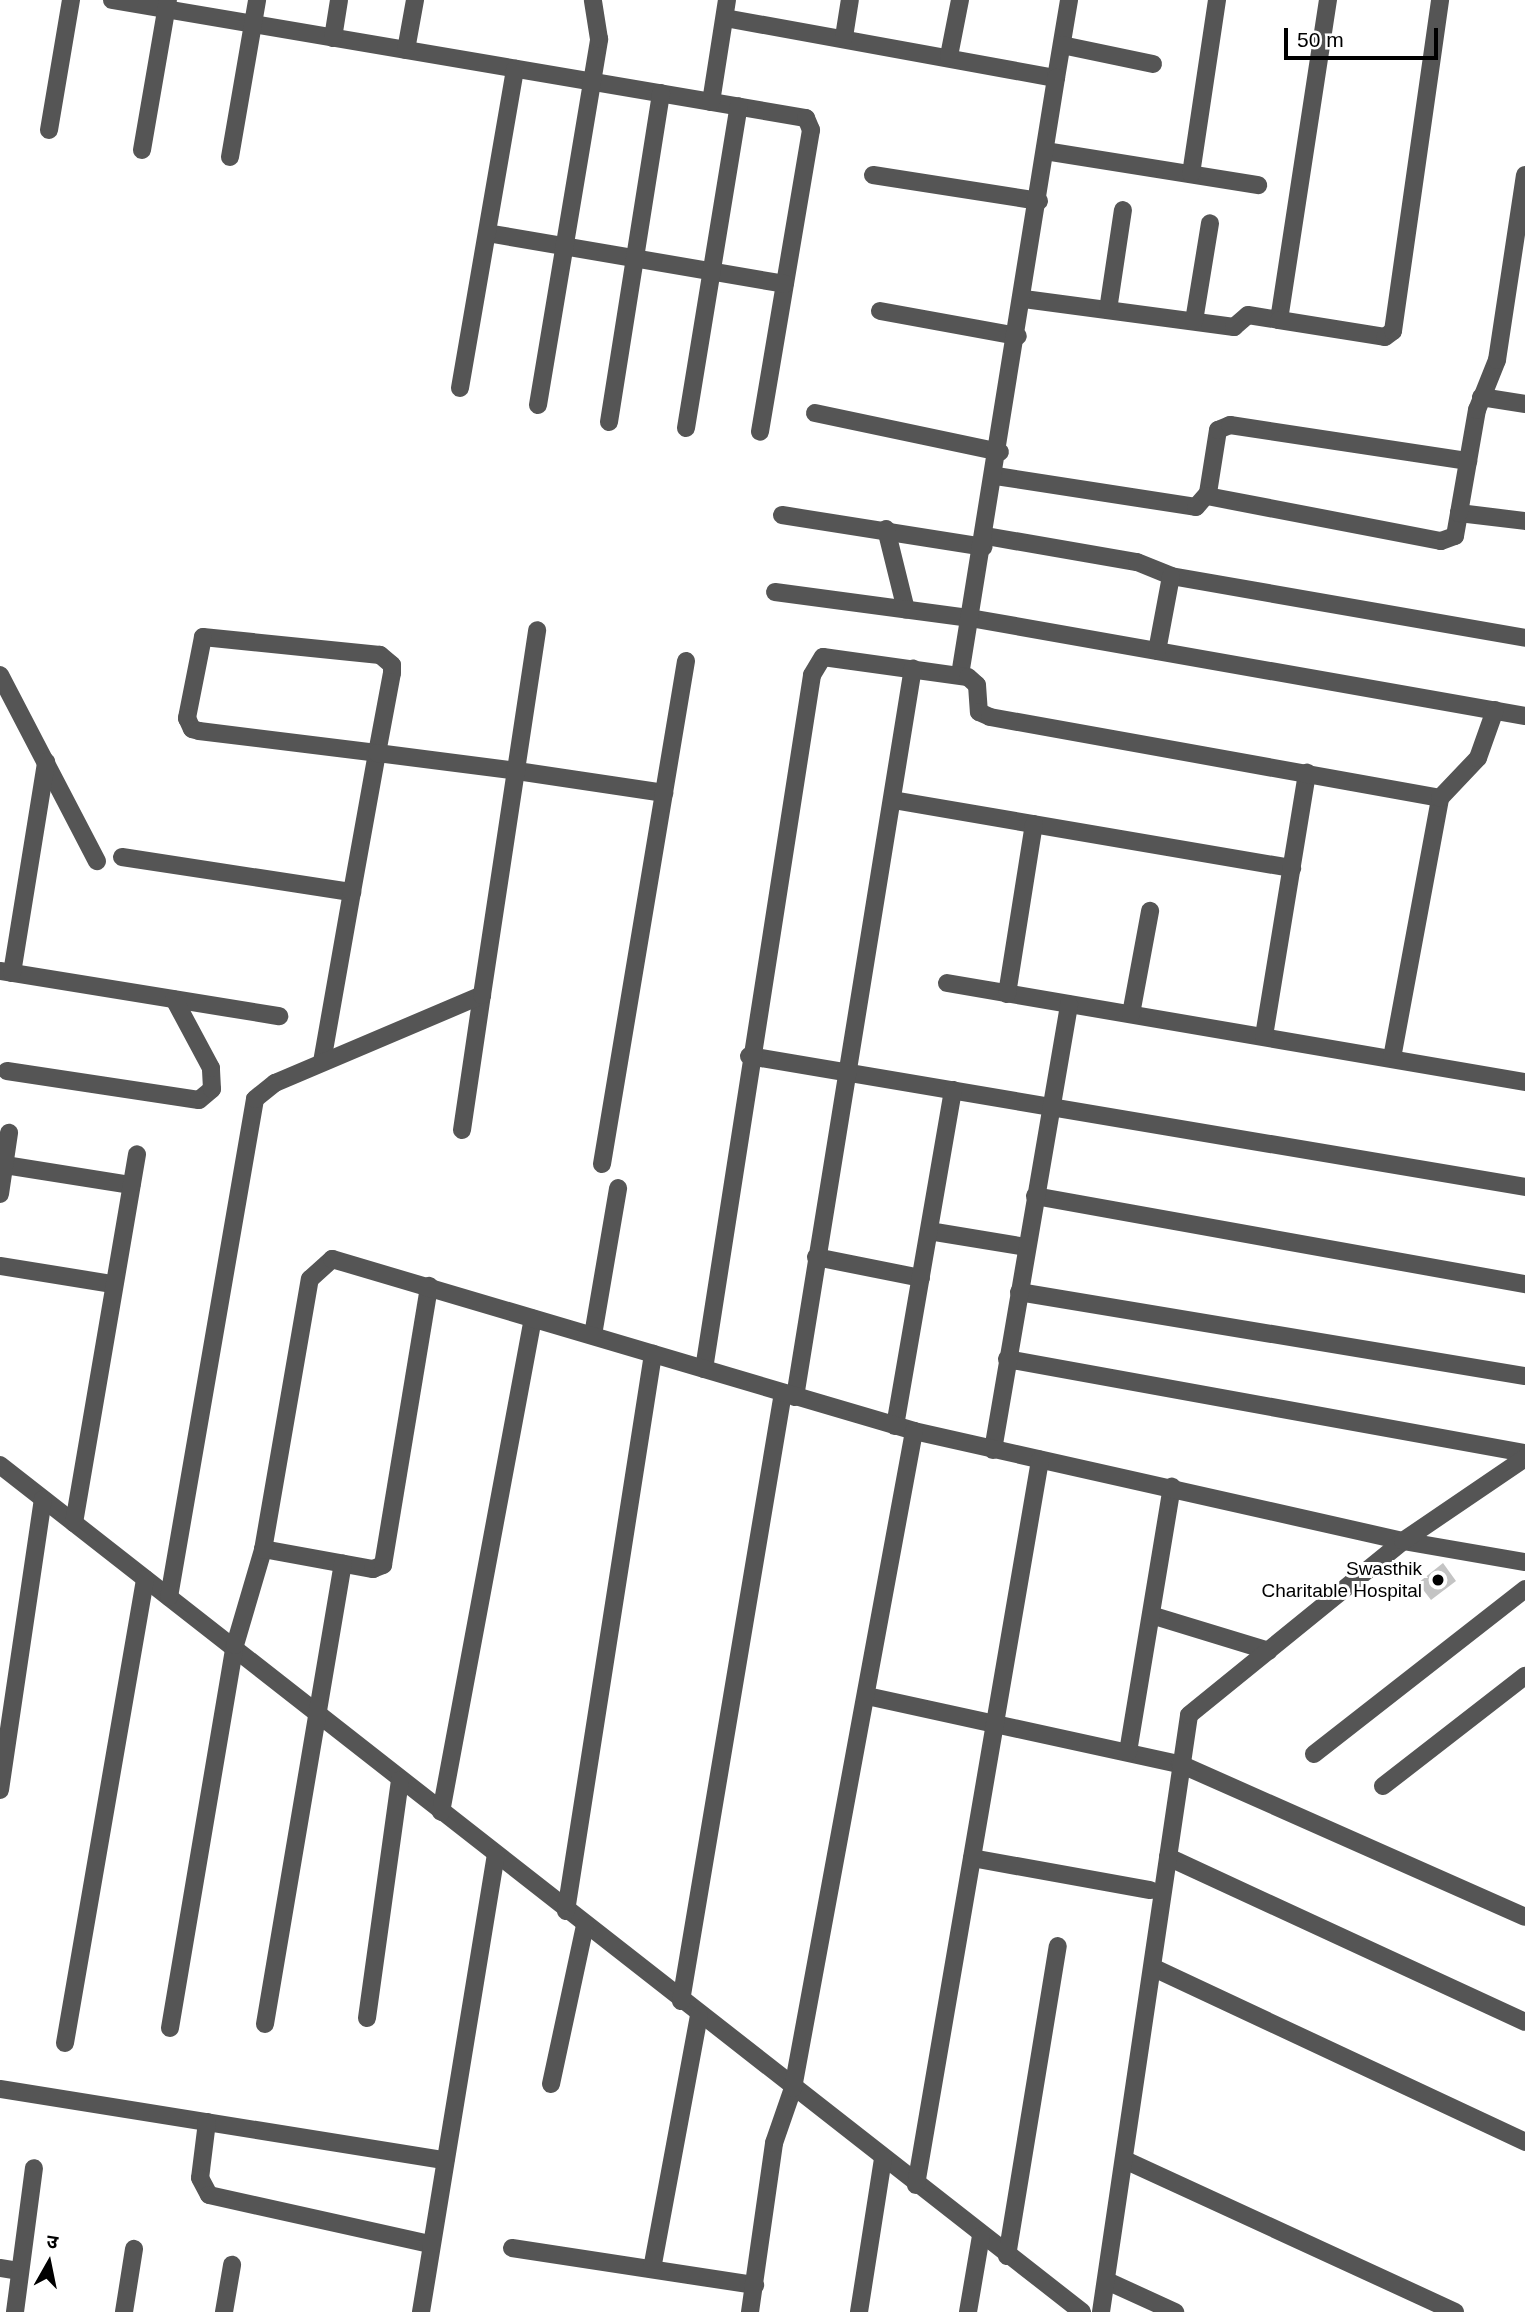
<!DOCTYPE html>
<meta charset="utf-8">
<style>
body{margin:0}
#map{position:relative;width:1525px;height:2312px;overflow:hidden;background:#fff;font-family:Arial,"Noto Sans Devanagari",sans-serif}
div>[style]{position:absolute}
[style*='--x']{left:calc(var(--x)*1px);top:calc(var(--y)*1px);width:calc(var(--w)*1px);rotate:calc(var(--a)*1deg)}
.building>*{inset:0;background:#c4c4c4}
.minor>*{height:18px;margin:-9px;padding:0 9px;transform-origin:9px;border-radius:9px;background:#555}
.dots>*{width:19px;height:19px;translate:-50% -50%;box-sizing:border-box;border:4px solid #fff;border-radius:50%}
span{translate:-50% -50%;white-space:nowrap;text-align:center;line-height:1.15;-webkit-text-stroke:6px #fff;paint-order:stroke}
.poi-label{font-size:19px;color:#000}
.right{translate:-100% -50%;text-align:right}
.north{position:absolute;left:14px;top:2228px;width:70px;height:70px;-webkit-text-stroke:5px #fff;paint-order:stroke;rotate:9deg;font-size:19px;font-weight:700;line-height:28px;text-align:center;color:#000}
.north::after{content:'';display:block;margin:auto;width:24px;height:32px;background:#000;clip-path:polygon(50% 0,100% 100%,50% 72%,0 100%)}
.scale{position:absolute;left:1284px;top:28px;width:154px;height:32px;box-sizing:border-box;border:4px solid #000;border-top:0;padding-left:9px;font-size:21px;line-height:24px;white-space:nowrap;color:#000;-webkit-text-stroke:5px #fff;paint-order:stroke}
</style>
<div id="map">
<div class="building">
<div style="clip-path:polygon(1443px 1563px,1456px 1581px,1431px 1600px,1418px 1583px)"></div>
</div>
<div class="minor">
<div style="--x:112;--y:0;--w:704;--a:9.65"></div>
<div style="--x:806;--y:118;--w:13;--a:67"></div>
<div style="--x:811;--y:130;--w:306;--a:99.6"></div>
<div style="--x:725;--y:18;--w:336;--a:10.3"></div>
<div style="--x:1056;--y:78;--w:79;--a:-80.5"></div>
<div style="--x:844;--y:37;--w:37;--a:-81"></div>
<div style="--x:333;--y:38;--w:38;--a:-81"></div>
<div style="--x:1062;--y:45;--w:93;--a:11.8"></div>
<div style="--x:406;--y:50;--w:51;--a:-79.8"></div>
<div style="--x:949;--y:56;--w:57;--a:-78.9"></div>
<div style="--x:711;--y:102;--w:103;--a:-81.1"></div>
<div style="--x:49;--y:130;--w:132;--a:-80.4"></div>
<div style="--x:142;--y:150;--w:152;--a:-80.2"></div>
<div style="--x:1045;--y:151;--w:216;--a:9.1"></div>
<div style="--x:230;--y:157;--w:159;--a:-80.2"></div>
<div style="--x:1191;--y:174;--w:176;--a:-81.5"></div>
<div style="--x:873;--y:175;--w:168;--a:8.9"></div>
<div style="--x:487;--y:233;--w:302;--a:9.7"></div>
<div style="--x:1024;--y:299;--w:212;--a:7.6"></div>
<div style="--x:1234;--y:327;--w:18;--a:-41"></div>
<div style="--x:1248;--y:315;--w:31;--a:9"></div>
<div style="--x:1279;--y:320;--w:324;--a:-81.3"></div>
<div style="--x:1108;--y:310;--w:101;--a:-81.5"></div>
<div style="--x:880;--y:311;--w:140;--a:10.3"></div>
<div style="--x:1279;--y:320;--w:107;--a:9.1"></div>
<div style="--x:1385;--y:337;--w:10;--a:-37"></div>
<div style="--x:1393;--y:331;--w:334;--a:-81.9"></div>
<div style="--x:1194;--y:321;--w:99;--a:-80.7"></div>
<div style="--x:460;--y:388;--w:324;--a:-80.2"></div>
<div style="--x:1481;--y:397;--w:45;--a:9"></div>
<div style="--x:538;--y:405;--w:371;--a:-80.5"></div>
<div style="--x:599;--y:39;--w:39;--a:-99"></div>
<div style="--x:815;--y:413;--w:189;--a:11.9"></div>
<div style="--x:609;--y:422;--w:333;--a:-81"></div>
<div style="--x:686;--y:428;--w:326;--a:-80.7"></div>
<div style="--x:996;--y:476;--w:202;--a:8.8"></div>
<div style="--x:1196;--y:507;--w:18;--a:-49"></div>
<div style="--x:1208;--y:493;--w:64;--a:-81"></div>
<div style="--x:1218;--y:430;--w:13;--a:-23"></div>
<div style="--x:1230;--y:425;--w:241;--a:8.6"></div>
<div style="--x:1207;--y:496;--w:238;--a:10.9"></div>
<div style="--x:1441;--y:541;--w:15;--a:-20"></div>
<div style="--x:1455;--y:536;--w:23;--a:-80"></div>
<div style="--x:1459;--y:513;--w:66;--a:6.9"></div>
<div style="--x:1459;--y:513;--w:105;--a:-80.1"></div>
<div style="--x:1477;--y:410;--w:54;--a:-68.2"></div>
<div style="--x:1497;--y:360;--w:187;--a:-81.4"></div>
<div style="--x:782;--y:515;--w:204;--a:9"></div>
<div style="--x:886;--y:529;--w:83;--a:76.1"></div>
<div style="--x:986;--y:536;--w:153;--a:9.8"></div>
<div style="--x:1137;--y:562;--w:37;--a:22"></div>
<div style="--x:1171;--y:576;--w:359;--a:9.9"></div>
<div style="--x:775;--y:592;--w:197;--a:7.6"></div>
<div style="--x:970;--y:618;--w:564;--a:10.01"></div>
<div style="--x:1157;--y:651;--w:76;--a:-79.4"></div>
<div style="--x:0;--y:675;--w:210;--a:62.5"></div>
<div style="--x:960;--y:675;--w:605;--a:-80.86"></div>
<div style="--x:893;--y:800;--w:405;--a:9.7"></div>
<div style="--x:122;--y:857;--w:233;--a:8.7"></div>
<div style="--x:0;--y:971;--w:283;--a:9.2"></div>
<div style="--x:12;--y:973;--w:214;--a:-80.8"></div>
<div style="--x:947;--y:983;--w:586;--a:9.72"></div>
<div style="--x:1007;--y:994;--w:172;--a:-81"></div>
<div style="--x:1131;--y:1014;--w:105;--a:-79.5"></div>
<div style="--x:1264;--y:1036;--w:267;--a:-80.7"></div>
<div style="--x:749;--y:1056;--w:787;--a:9.58"></div>
<div style="--x:1392;--y:1058;--w:264;--a:-79.5"></div>
<div style="--x:322;--y:1062;--w:173;--a:-80"></div>
<div style="--x:352;--y:892;--w:141;--a:-79.8"></div>
<div style="--x:377;--y:753;--w:81;--a:-79.4"></div>
<div style="--x:392;--y:673;--w:8;--a:-90"></div>
<div style="--x:392;--y:665;--w:16;--a:-140"></div>
<div style="--x:380;--y:655;--w:178;--a:-174.2"></div>
<div style="--x:203;--y:637;--w:83;--a:101.2"></div>
<div style="--x:187;--y:718;--w:12;--a:66"></div>
<div style="--x:192;--y:729;--w:7;--a:16"></div>
<div style="--x:199;--y:731;--w:179;--a:7"></div>
<div style="--x:377;--y:753;--w:141;--a:7.3"></div>
<div style="--x:517;--y:771;--w:149;--a:8.5"></div>
<div style="--x:7;--y:1071;--w:194;--a:8.6"></div>
<div style="--x:199;--y:1100;--w:17;--a:-40"></div>
<div style="--x:212;--y:1089;--w:21;--a:-93"></div>
<div style="--x:211;--y:1068;--w:78;--a:-118.2"></div>
<div style="--x:462;--y:1130;--w:136;--a:-81.6"></div>
<div style="--x:602;--y:1164;--w:510;--a:-80.52"></div>
<div style="--x:5;--y:1165;--w:128;--a:9"></div>
<div style="--x:0;--y:1194;--w:62;--a:-81.6"></div>
<div style="--x:1035;--y:1196;--w:498;--a:10.2"></div>
<div style="--x:929;--y:1231;--w:98;--a:9.4"></div>
<div style="--x:816;--y:1257;--w:107;--a:11.3"></div>
<div style="--x:0;--y:1266;--w:114;--a:9.1"></div>
<div style="--x:1019;--y:1292;--w:513;--a:9.43"></div>
<div style="--x:593;--y:1335;--w:149;--a:-80.3"></div>
<div style="--x:1007;--y:1359;--w:526;--a:10.29"></div>
<div style="--x:704;--y:1369;--w:702;--a:-81.15"></div>
<div style="--x:812;--y:675;--w:21;--a:-59"></div>
<div style="--x:823;--y:657;--w:146;--a:7.9"></div>
<div style="--x:968;--y:677;--w:12;--a:42"></div>
<div style="--x:977;--y:685;--w:27;--a:86"></div>
<div style="--x:979;--y:712;--w:12;--a:24"></div>
<div style="--x:990;--y:717;--w:457;--a:10.2"></div>
<div style="--x:1440;--y:798;--w:55;--a:-46.5"></div>
<div style="--x:1478;--y:758;--w:51;--a:-70.5"></div>
<div style="--x:795;--y:1397;--w:738;--a:-80.81"></div>
<div style="--x:895;--y:1426;--w:341;--a:-80.2"></div>
<div style="--x:993;--y:1450;--w:452;--a:-80.3"></div>
<div style="--x:0;--y:1465;--w:1374;--a:38.05"></div>
<div style="--x:74;--y:1523;--w:374;--a:-80.3"></div>
<div style="--x:263;--y:1549;--w:112;--a:10.3"></div>
<div style="--x:373;--y:1569;--w:11;--a:-22"></div>
<div style="--x:383;--y:1565;--w:283;--a:-80.6"></div>
<div style="--x:169;--y:1597;--w:505;--a:-80.2"></div>
<div style="--x:255;--y:1099;--w:26;--a:-39"></div>
<div style="--x:275;--y:1083;--w:225;--a:-23"></div>
<div style="--x:482;--y:995;--w:369;--a:-81.4"></div>
<div style="--x:1151;--y:1615;--w:123;--a:17"></div>
<div style="--x:867;--y:1696;--w:320;--a:12.3"></div>
<div style="--x:1180;--y:1764;--w:377;--a:23.9"></div>
<div style="--x:1128;--y:1752;--w:269;--a:-80.6"></div>
<div style="--x:1314;--y:1754;--w:268;--a:-38"></div>
<div style="--x:1383;--y:1786;--w:180;--a:-37.8"></div>
<div style="--x:0;--y:1790;--w:294;--a:-81.6"></div>
<div style="--x:441;--y:1812;--w:502;--a:-79.45"></div>
<div style="--x:1168;--y:1857;--w:393;--a:24.8"></div>
<div style="--x:972;--y:1858;--w:181;--a:10.2"></div>
<div style="--x:566;--y:1911;--w:564;--a:-81.12"></div>
<div style="--x:1154;--y:1968;--w:410;--a:25.1"></div>
<div style="--x:681;--y:2001;--w:616;--a:-80.48"></div>
<div style="--x:367;--y:2018;--w:240;--a:-82.1"></div>
<div style="--x:265;--y:2024;--w:467;--a:-80.4"></div>
<div style="--x:170;--y:2028;--w:388;--a:-80.4"></div>
<div style="--x:235;--y:1645;--w:99;--a:-73.6"></div>
<div style="--x:263;--y:1550;--w:275;--a:-80.2"></div>
<div style="--x:310;--y:1279;--w:30;--a:-42"></div>
<div style="--x:332;--y:1259;--w:607;--a:16.46"></div>
<div style="--x:914;--y:1431;--w:501;--a:12.68"></div>
<div style="--x:1403;--y:1541;--w:124;--a:9.8"></div>
<div style="--x:65;--y:2043;--w:471;--a:-80.2"></div>
<div style="--x:551;--y:2084;--w:162;--a:-77.9"></div>
<div style="--x:0;--y:2089;--w:451;--a:9.1"></div>
<div style="--x:207;--y:2122;--w:56;--a:97.1"></div>
<div style="--x:200;--y:2178;--w:19;--a:62"></div>
<div style="--x:209;--y:2195;--w:226;--a:12.5"></div>
<div style="--x:1127;--y:2161;--w:361;--a:24.7"></div>
<div style="--x:916;--y:2185;--w:736;--a:-80.29"></div>
<div style="--x:512;--y:2248;--w:246;--a:8.7"></div>
<div style="--x:1007;--y:2256;--w:314;--a:-80.7"></div>
<div style="--x:0;--y:2268;--w:20;--a:9"></div>
<div style="--x:652;--y:2269;--w:258;--a:-79.5"></div>
<div style="--x:1107;--y:2281;--w:75;--a:24.5"></div>
<div style="--x:15;--y:2312;--w:145;--a:-82.5"></div>
<div style="--x:124;--y:2312;--w:64;--a:-81"></div>
<div style="--x:224;--y:2312;--w:48;--a:-80.3"></div>
<div style="--x:421;--y:2312;--w:463;--a:-80.7"></div>
<div style="--x:750;--y:2312;--w:171;--a:-81.9"></div>
<div style="--x:774;--y:2143;--w:58;--a:-70.9"></div>
<div style="--x:793;--y:2088;--w:668;--a:-79.56"></div>
<div style="--x:859;--y:2312;--w:155;--a:-81.1"></div>
<div style="--x:968;--y:2312;--w:77;--a:-80.3"></div>
<div style="--x:1101;--y:2312;--w:603;--a:-81.61"></div>
<div style="--x:1189;--y:1715;--w:276;--a:-39.1"></div>
<div style="--x:1403;--y:1541;--w:148;--a:-34.2"></div>
</div>
<div class="dots">
<div style="left:1438px;top:1580px;background:#000"></div>
</div>
<div class="poi-label">
<span class="right" style="left:1422px;top:1580px">Swasthik<br>Charitable Hospital</span>
</div>
<div class="north">उ</div>
<div class="scale">50 m</div>
</div>
